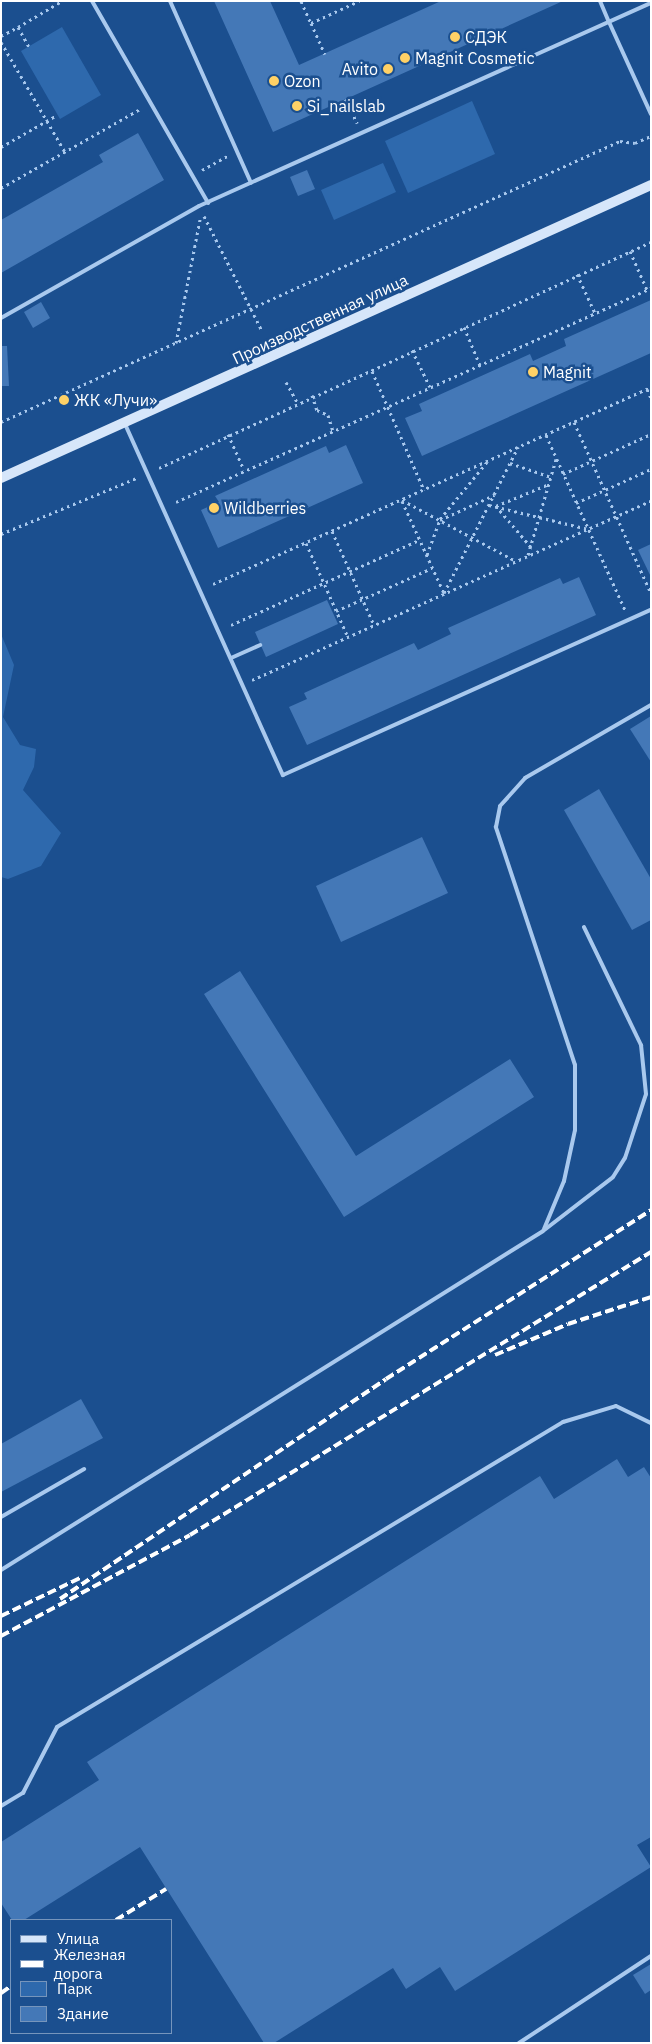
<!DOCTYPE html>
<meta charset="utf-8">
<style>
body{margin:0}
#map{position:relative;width:652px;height:2044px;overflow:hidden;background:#1b4f8f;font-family:"IBM Plex Sans",sans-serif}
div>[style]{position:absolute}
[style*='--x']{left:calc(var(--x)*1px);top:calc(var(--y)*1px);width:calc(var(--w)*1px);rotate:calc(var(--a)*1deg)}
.green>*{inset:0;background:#2e69ad}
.building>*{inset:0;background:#4478b7}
.path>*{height:3px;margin-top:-1.5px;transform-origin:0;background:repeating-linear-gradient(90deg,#a9c9ee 0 2.5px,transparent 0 6.5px)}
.service>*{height:4px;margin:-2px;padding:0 2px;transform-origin:2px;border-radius:2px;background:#a9c9ee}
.secondary>*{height:10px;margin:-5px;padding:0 5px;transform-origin:5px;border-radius:5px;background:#d6e6fa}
.rail>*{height:4px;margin-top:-2px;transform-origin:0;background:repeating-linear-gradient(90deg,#fff 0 9px,transparent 0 13px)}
.dots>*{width:14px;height:14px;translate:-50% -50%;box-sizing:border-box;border:2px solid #1b4f8f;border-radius:50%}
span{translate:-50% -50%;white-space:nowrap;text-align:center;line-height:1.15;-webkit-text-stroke:5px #1b4f8f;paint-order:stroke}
.poi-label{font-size:16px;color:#fff}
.left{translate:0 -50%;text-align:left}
.right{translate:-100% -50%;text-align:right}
.street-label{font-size:16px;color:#fff}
.frame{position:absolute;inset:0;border:2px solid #fff;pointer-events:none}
.legend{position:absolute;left:10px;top:1919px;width:162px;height:115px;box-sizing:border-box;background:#1b4f8f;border:1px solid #7695bc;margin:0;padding:6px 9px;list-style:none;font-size:15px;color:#fff}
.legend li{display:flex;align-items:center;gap:10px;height:25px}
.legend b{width:25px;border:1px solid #7695bc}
</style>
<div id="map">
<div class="green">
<div style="clip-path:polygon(62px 27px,101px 95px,60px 119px,21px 51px)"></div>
<div style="clip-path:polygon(472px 101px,495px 154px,408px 193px,385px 141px)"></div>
<div style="clip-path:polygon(383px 163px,396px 192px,334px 220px,321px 190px)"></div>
<div style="clip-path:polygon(1px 634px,14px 665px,3px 717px,20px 745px,36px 749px,34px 767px,23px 790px,61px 833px,41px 866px,8px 879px,1px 877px)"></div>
</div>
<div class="building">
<div style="clip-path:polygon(214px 1px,270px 1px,299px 65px,441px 1px,563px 1px,273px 132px)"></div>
<div style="clip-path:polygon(138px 133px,164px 180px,1px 273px,1px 220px,103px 162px,99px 155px)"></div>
<div style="clip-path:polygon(307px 170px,315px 189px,298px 196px,290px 177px)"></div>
<div style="clip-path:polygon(651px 300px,651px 353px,422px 456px,405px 418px,422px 411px,419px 404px,530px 354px,533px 361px,566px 346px,564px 339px)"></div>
<div style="clip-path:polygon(41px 302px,50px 318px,33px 328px,24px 312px)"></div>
<div style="clip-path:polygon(1px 346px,7px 346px,9px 386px,1px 386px)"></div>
<div style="clip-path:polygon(346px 445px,363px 483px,218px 548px,201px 510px,219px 502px,215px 496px,326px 446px,329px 453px)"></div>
<div style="clip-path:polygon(651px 544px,651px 577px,638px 550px)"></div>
<div style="clip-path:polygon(579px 577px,596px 615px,307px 745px,289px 707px,307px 699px,304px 693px,414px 643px,418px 650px,451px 634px,448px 628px,560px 578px,563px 584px)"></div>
<div style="clip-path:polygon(327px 600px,338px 624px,266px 657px,255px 632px)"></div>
<div style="clip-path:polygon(651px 716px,651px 762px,630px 729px)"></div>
<div style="clip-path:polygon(599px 789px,651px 879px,651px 920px,632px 930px,564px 810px)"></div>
<div style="clip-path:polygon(422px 837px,448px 893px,341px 942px,316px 886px)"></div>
<div style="clip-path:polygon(240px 971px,356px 1156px,510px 1059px,534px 1097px,344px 1217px,204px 994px)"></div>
<div style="clip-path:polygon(81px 1399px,103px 1438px,1px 1492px,1px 1444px)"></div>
<div style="clip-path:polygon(617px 1459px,628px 1477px,644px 1467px,651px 1478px,651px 1837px,637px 1845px,651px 1867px,455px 1991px,440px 1967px,406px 1989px,393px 1968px,274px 2043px,264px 2043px,140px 1847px,24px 1920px,12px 1920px,1px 1903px,1px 1842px,99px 1780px,87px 1762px,540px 1476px,554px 1499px)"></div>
<div style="clip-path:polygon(651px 1964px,651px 1990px,645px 1994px,633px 1975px)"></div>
</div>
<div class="path">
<div style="--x:301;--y:1;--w:24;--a:66"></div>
<div style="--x:311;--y:23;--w:53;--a:-24.6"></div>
<div style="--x:311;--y:23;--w:34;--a:66"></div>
<div style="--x:18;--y:27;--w:51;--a:-30.6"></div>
<div style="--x:1;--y:36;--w:19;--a:-28"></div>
<div style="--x:18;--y:27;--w:23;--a:61"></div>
<div style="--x:1;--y:42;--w:127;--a:59.8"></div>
<div style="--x:345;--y:99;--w:27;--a:63"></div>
<div style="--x:1;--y:147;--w:64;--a:-29.7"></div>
<div style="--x:202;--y:170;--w:29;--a:-29"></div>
<div style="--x:1;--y:188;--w:162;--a:-29.6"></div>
<div style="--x:204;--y:216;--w:129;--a:63.2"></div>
<div style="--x:630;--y:251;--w:43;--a:66.4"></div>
<div style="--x:577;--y:274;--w:43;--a:65.2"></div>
<div style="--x:464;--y:327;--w:41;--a:67.2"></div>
<div style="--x:176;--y:343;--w:126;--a:-79"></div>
<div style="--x:412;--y:350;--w:41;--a:64.1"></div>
<div style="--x:372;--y:371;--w:130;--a:66.4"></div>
<div style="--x:286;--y:382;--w:23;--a:61"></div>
<div style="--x:647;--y:389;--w:10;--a:66"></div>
<div style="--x:312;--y:395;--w:16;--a:72"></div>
<div style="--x:317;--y:410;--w:12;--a:24"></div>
<div style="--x:328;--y:415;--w:17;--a:73"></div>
<div style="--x:1;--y:422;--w:680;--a:-24.42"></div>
<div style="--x:620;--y:141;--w:15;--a:8"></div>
<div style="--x:635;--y:143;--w:17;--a:-24"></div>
<div style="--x:574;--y:422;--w:188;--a:65.8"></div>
<div style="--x:228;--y:434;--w:39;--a:66"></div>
<div style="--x:546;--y:435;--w:192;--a:65.7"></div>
<div style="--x:510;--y:463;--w:43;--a:18.9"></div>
<div style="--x:159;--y:468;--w:541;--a:-24.67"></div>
<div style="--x:563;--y:474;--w:97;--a:-24.4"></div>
<div style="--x:402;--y:500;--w:129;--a:28.2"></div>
<div style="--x:402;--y:501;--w:101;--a:65.5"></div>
<div style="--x:176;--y:502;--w:521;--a:-24.25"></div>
<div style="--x:576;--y:503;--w:82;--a:-24.4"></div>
<div style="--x:489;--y:505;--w:102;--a:13.6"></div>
<div style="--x:440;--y:519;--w:74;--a:-50.5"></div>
<div style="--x:332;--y:531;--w:103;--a:65.9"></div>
<div style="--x:1;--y:534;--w:147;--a:-22.4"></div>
<div style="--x:306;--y:543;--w:103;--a:65.9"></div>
<div style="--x:531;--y:547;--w:54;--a:-130.5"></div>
<div style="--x:496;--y:506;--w:57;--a:-22.5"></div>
<div style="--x:427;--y:555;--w:37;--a:-70"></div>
<div style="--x:440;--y:520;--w:60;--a:-24.8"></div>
<div style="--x:528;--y:555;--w:100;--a:-73.7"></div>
<div style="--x:213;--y:584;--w:480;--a:-24.2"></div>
<div style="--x:444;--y:593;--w:164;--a:-63.1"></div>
<div style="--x:336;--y:611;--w:105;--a:-24.1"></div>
<div style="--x:231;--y:625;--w:206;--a:-24.3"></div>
<div style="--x:252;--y:680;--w:437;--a:-24.2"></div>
</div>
<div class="service">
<div style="--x:92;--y:1;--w:233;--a:60.1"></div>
<div style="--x:170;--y:1;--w:199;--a:66"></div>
<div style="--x:600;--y:1;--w:23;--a:67"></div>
<div style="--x:609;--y:22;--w:101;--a:65.5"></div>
<div style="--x:1;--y:318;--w:227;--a:-29.5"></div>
<div style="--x:199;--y:206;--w:495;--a:-24.2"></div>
<div style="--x:125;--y:424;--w:385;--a:65.8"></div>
<div style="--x:283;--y:775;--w:403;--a:-24.2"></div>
<div style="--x:231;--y:658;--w:32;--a:-24"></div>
<div style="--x:544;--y:1229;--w:52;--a:-67.4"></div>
<div style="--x:564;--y:1181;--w:52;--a:-77.8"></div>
<div style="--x:575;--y:1130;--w:65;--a:-90"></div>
<div style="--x:575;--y:1065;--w:251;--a:-108.4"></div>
<div style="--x:496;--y:827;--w:21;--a:-79"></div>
<div style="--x:500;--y:806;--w:38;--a:-48"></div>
<div style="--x:525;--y:778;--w:146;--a:-30.1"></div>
<div style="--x:1;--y:1517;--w:96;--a:-30"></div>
<div style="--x:1;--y:1570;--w:639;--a:-32.02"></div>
<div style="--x:543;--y:1231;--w:88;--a:-37.6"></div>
<div style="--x:613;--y:1177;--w:22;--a:-58"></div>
<div style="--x:625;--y:1158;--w:67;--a:-71.8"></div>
<div style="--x:646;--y:1094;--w:49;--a:-95.8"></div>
<div style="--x:641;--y:1045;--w:131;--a:-115.8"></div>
<div style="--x:1;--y:1806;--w:26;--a:-31"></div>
<div style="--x:23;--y:1793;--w:74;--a:-62.7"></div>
<div style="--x:57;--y:1727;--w:591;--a:-31.08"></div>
<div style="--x:563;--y:1422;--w:55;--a:-16.8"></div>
<div style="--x:616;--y:1406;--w:39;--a:26"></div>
<div style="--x:519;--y:2043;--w:158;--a:-33.4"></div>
</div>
<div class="secondary">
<div style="--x:1;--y:478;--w:713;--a:-24.26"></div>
</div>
<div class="rail">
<div style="--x:495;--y:1355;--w:79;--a:-23"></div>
<div style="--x:568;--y:1324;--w:87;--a:-18"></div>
<div style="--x:60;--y:1599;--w:393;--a:-34"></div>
<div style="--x:386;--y:1379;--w:314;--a:-32.5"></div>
<div style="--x:1;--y:1616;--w:90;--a:-25.7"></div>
<div style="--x:1;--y:1636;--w:214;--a:-28.1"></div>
<div style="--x:190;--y:1535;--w:541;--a:-31.55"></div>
<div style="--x:116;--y:1920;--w:59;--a:-31.8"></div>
<div style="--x:1;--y:1993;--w:12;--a:-35"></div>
</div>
<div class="dots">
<div style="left:455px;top:37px;background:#ffd166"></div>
<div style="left:405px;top:58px;background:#ffd166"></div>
<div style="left:388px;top:69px;background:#ffd166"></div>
<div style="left:274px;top:81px;background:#ffd166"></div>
<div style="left:297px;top:106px;background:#ffd166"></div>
<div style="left:533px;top:372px;background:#ffd166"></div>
<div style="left:64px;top:400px;background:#ffd166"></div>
<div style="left:214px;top:508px;background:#ffd166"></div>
</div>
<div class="poi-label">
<span class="left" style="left:465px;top:37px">СДЭК</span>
<span class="left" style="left:415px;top:58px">Magnit Cosmetic</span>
<span class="right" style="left:378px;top:69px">Avito</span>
<span class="left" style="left:284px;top:81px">Ozon</span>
<span class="left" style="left:307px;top:106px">Si_nailslab</span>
<span class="left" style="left:543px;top:372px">Magnit</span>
<span class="left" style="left:74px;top:400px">ЖК «Лучи»</span>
<span class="left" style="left:224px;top:508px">Wildberries</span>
</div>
<div class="street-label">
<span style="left:320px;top:319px;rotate:-25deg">Производственная улица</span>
</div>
<div class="frame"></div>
<ul class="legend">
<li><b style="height:6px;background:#d6e6fa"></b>Улица</li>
<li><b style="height:6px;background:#fff"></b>Железная дорога</li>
<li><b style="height:14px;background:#2e69ad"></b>Парк</li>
<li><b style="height:14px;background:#4478b7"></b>Здание</li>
</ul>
</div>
